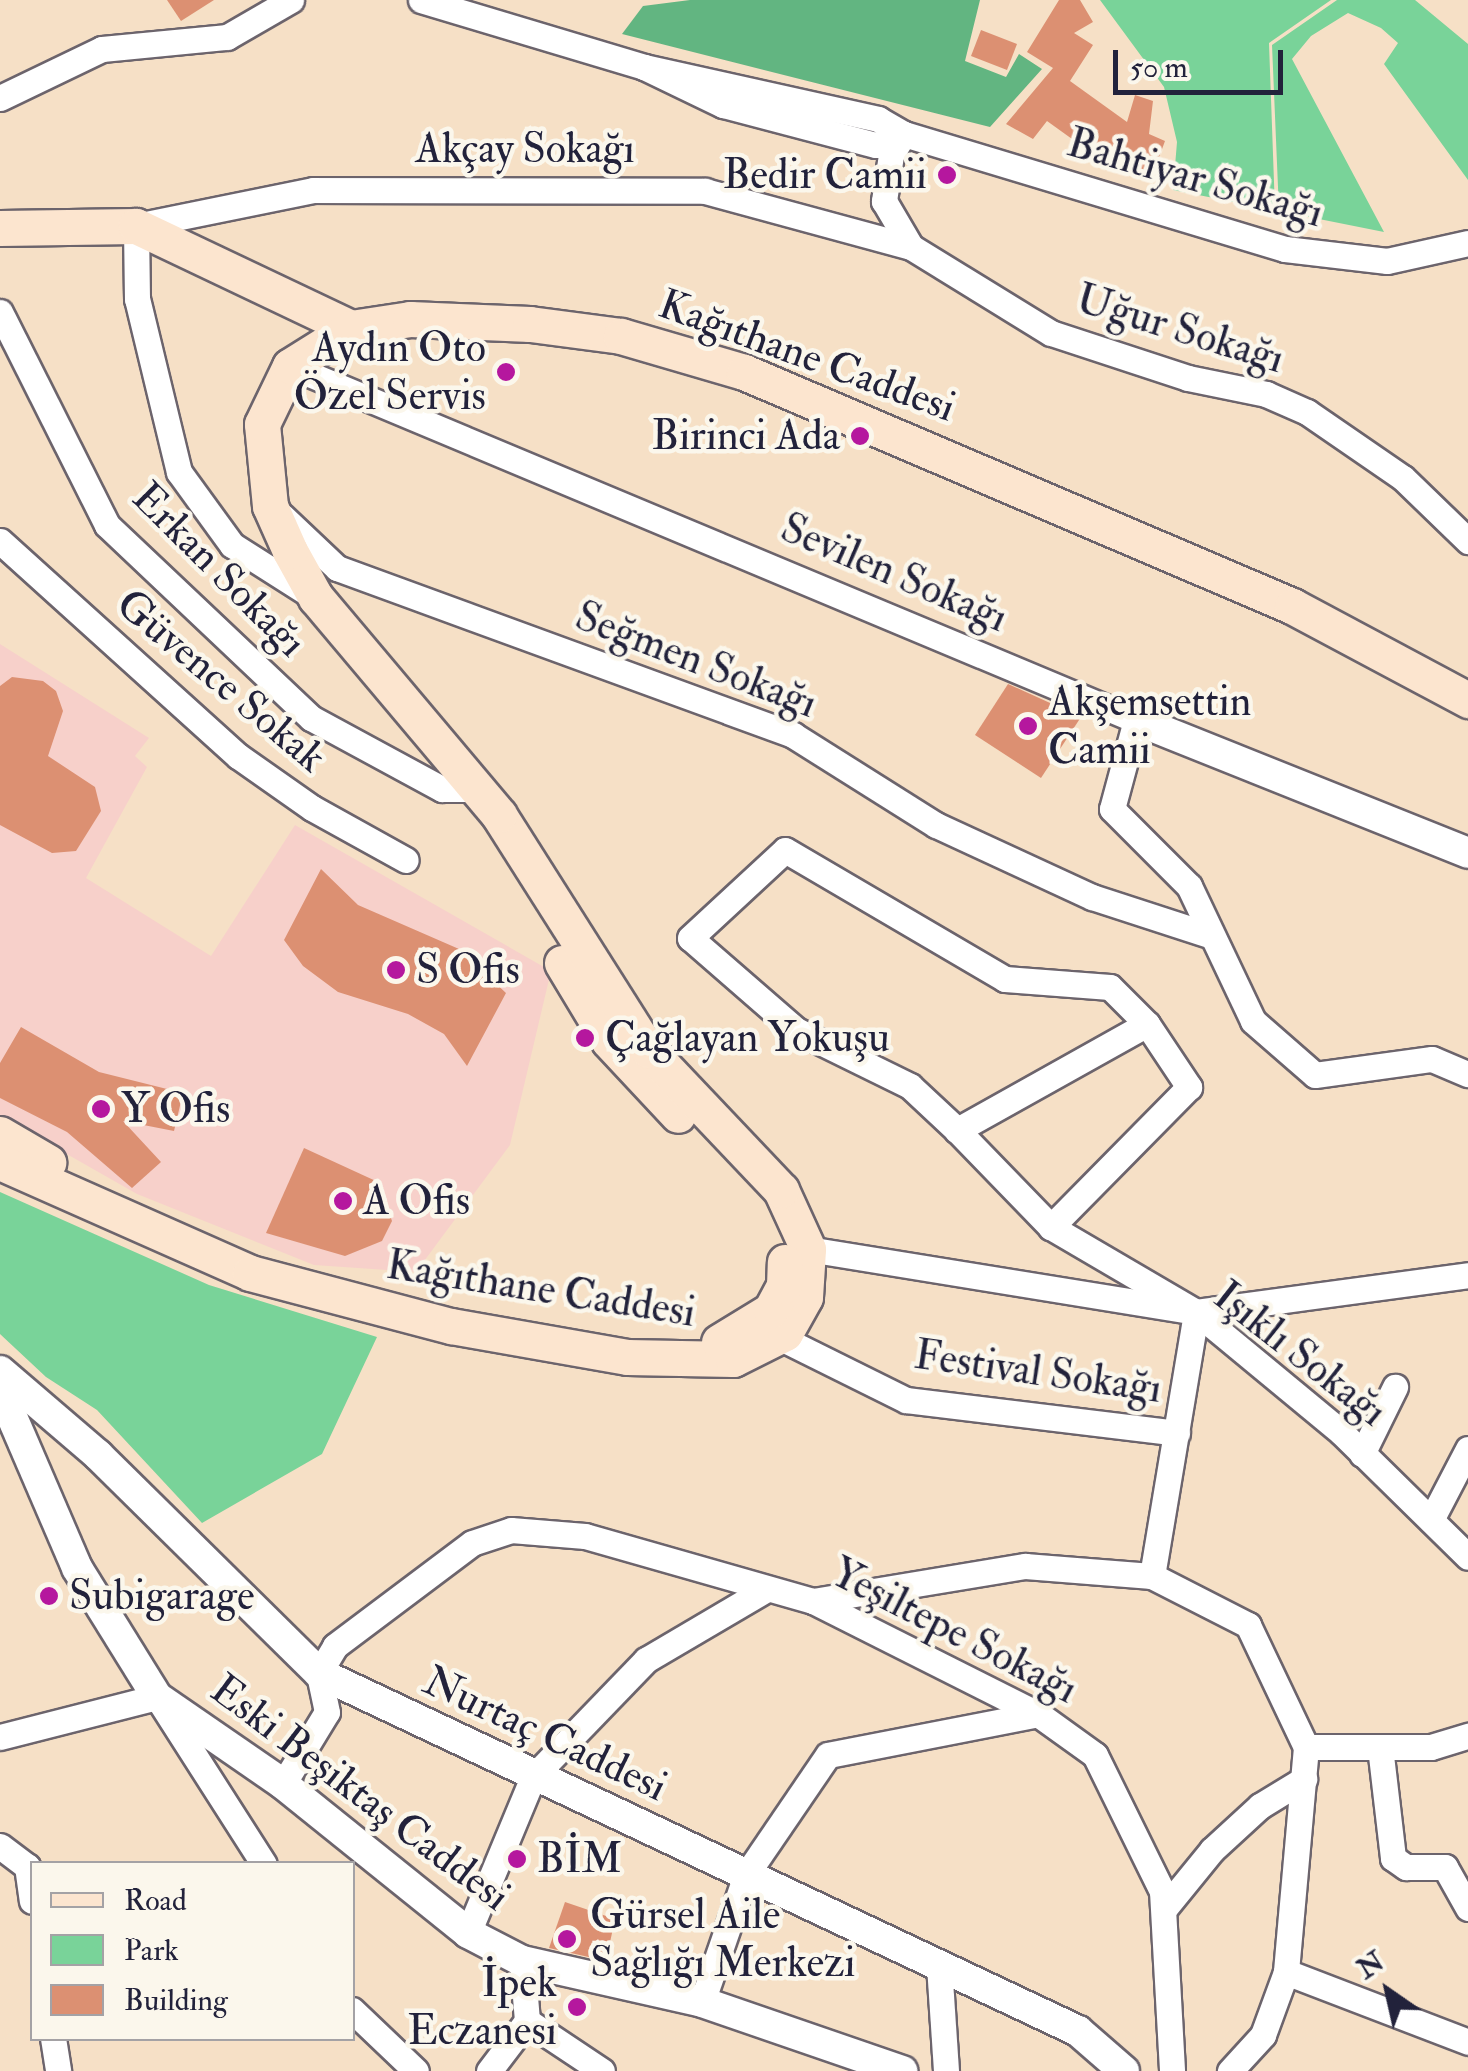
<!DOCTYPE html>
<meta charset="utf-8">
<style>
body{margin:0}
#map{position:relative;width:1468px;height:2071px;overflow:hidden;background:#f6e0c6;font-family:"IM FELL Double Pica",serif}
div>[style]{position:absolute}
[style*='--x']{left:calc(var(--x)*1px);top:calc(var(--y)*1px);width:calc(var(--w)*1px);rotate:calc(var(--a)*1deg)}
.built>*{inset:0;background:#f7d0ca}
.green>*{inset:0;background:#79d399}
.forest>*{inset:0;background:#62b581}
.building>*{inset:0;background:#dc9072}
.roads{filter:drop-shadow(2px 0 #6c646c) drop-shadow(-2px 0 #6c646c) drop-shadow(0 2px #6c646c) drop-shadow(0 -2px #6c646c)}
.minor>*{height:25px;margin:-12.5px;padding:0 12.5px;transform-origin:12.5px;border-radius:12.5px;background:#fff}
.tertiary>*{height:30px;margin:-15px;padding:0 15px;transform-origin:15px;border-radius:15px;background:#fff}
.secondary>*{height:35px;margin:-17.5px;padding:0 17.5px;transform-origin:17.5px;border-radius:17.5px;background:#fce5cf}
.dots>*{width:28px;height:28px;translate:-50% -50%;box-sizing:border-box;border:5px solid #fbf7ec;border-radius:50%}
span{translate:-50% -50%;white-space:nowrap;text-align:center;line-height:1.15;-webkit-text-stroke:9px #fbf7ec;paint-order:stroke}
.street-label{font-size:42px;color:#22223b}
.poi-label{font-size:42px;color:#22223b}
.right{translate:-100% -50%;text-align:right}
.left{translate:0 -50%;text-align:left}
.legend{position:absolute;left:30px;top:1861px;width:325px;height:180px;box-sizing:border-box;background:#fbf7ec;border:2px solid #a4a2a5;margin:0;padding:12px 18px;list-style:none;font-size:30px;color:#22223b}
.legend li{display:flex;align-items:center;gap:20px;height:50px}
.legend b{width:50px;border:2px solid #a4a2a5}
.north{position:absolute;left:1338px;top:1941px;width:100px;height:100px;-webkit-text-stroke:8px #fbf7ec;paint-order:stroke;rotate:326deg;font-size:28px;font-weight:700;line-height:40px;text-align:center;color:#22223b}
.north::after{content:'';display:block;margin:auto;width:35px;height:45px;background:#22223b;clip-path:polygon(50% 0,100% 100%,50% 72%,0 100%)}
.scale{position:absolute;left:1113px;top:50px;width:170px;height:45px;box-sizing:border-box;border:5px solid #22223b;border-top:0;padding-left:12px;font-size:30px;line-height:35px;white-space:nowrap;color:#22223b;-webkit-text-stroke:8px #fbf7ec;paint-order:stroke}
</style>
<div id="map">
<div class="built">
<div style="clip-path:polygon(0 644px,149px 738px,135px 756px,147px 767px,86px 878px,211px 956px,295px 825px,551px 971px,510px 1145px,416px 1272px,314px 1265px,137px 1194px,0 1116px)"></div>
</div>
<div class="green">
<div style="clip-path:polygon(1100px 0,1331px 0,1269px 43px,1275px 210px,1173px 190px,1177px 142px,1164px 87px)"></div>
<div style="clip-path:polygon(1337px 0,1415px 0,1468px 44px,1468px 180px,1384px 64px,1398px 43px,1381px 28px,1348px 13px,1311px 36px,1292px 59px,1384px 232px,1279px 211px,1272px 45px)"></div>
<div style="clip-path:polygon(0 1192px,209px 1285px,377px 1337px,322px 1454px,202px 1523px,97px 1410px,46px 1377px,0 1334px)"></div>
</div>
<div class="forest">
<div style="clip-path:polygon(690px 0,980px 0,965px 61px,1006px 77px,1019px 54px,1042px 69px,990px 127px,622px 34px,643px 6px)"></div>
</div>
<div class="building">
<div style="clip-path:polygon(167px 0,214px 0,181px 21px)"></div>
<div style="clip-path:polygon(1059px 0,1080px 0,1093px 22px,1074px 33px,1093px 45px,1070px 81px,1127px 122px,1135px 95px,1153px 101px,1149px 134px,1165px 141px,1150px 182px,1111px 167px,1047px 121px,1033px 139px,1006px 124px,1053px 68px,1027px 52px)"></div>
<div style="clip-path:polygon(981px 30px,1017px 44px,1007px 70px,971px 56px)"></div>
<div style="clip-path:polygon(12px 677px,43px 681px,56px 691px,63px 711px,48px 756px,95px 787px,101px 811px,76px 851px,52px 853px,0 825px,0 686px)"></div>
<div style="clip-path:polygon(1008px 684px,1081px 717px,1041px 778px,975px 735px)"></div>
<div style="clip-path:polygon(321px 869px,358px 905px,459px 949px,506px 993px,467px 1066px,444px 1034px,408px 1014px,338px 992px,303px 966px,284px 940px)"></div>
<div style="clip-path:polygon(21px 1027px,99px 1072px,183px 1093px,174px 1131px,123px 1121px,161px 1162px,132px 1188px,67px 1132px,0 1098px,0 1063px)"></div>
<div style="clip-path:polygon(304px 1148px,378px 1182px,392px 1221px,382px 1241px,345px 1256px,266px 1233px)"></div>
<div style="clip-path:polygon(565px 1902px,615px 1919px,606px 1961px,549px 1948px)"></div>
</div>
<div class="roads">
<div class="minor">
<div style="--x:421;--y:0;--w:233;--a:16.7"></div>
<div style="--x:644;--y:67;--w:88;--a:25.7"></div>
<div style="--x:723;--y:105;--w:158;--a:14.7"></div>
<div style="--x:876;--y:145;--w:30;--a:-21"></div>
<div style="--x:644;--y:67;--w:240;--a:12.5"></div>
<div style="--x:878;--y:119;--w:30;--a:30"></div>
<div style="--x:904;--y:134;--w:398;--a:16.8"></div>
<div style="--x:1285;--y:249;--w:103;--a:6.7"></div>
<div style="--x:1387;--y:261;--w:83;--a:-12.5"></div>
<div style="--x:0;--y:98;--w:113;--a:-25.7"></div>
<div style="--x:102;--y:49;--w:126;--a:-5.5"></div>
<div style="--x:227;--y:37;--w:74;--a:-30"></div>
<div style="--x:904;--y:134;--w:25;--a:122"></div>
<div style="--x:891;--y:155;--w:47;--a:98.7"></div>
<div style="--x:884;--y:201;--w:53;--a:59.6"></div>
<div style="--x:911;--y:247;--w:164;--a:31.6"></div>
<div style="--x:1051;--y:333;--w:144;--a:18.2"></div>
<div style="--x:1188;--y:378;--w:80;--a:11.6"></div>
<div style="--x:1266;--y:394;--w:45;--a:23.7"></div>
<div style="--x:1307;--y:412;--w:116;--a:34.5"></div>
<div style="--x:1403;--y:478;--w:91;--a:44.1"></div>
<div style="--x:0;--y:312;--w:238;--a:63.3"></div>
<div style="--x:107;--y:525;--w:281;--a:43.4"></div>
<div style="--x:311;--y:718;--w:149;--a:28.5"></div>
<div style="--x:442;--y:789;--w:29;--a:0"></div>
<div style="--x:290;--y:366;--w:917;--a:22.71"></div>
<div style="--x:1136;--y:720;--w:92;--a:105.1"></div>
<div style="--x:1112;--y:809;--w:109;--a:45"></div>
<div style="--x:1189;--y:886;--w:149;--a:64.6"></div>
<div style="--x:1253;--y:1021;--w:82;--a:41.1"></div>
<div style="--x:1315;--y:1075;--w:118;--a:-7.8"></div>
<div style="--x:1432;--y:1059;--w:39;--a:23"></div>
<div style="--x:282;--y:516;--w:76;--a:43.4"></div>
<div style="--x:337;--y:568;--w:486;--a:20.1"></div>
<div style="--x:793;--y:735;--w:169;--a:32.2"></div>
<div style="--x:936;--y:825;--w:172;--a:24.8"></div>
<div style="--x:1092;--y:897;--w:123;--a:18"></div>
<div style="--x:0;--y:541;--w:321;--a:42.1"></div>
<div style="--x:238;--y:756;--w:90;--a:35.1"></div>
<div style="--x:312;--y:808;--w:107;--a:29"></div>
<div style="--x:314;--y:597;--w:97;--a:-147.6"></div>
<div style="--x:232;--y:545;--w:90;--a:-126"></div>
<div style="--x:179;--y:472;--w:178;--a:-103.6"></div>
<div style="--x:137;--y:299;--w:73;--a:-90.8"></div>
<div style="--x:136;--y:226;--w:181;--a:-11.5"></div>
<div style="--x:313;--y:190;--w:392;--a:0.1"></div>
<div style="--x:705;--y:191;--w:213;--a:15.2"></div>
<div style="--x:1147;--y:1024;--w:218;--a:150.8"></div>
<div style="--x:957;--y:1130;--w:135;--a:45.9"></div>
<div style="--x:1051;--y:1227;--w:168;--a:30.4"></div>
<div style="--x:1196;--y:1312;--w:188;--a:39.6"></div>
<div style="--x:1341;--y:1432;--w:178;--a:44.5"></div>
<div style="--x:957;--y:1130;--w:64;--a:-136.9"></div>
<div style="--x:910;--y:1086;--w:127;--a:-153.8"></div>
<div style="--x:796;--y:1030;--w:140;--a:-139"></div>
<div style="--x:690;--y:938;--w:129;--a:-42.8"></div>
<div style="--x:785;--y:850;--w:255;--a:30.4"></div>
<div style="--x:1005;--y:979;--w:105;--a:4.4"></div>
<div style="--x:1110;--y:987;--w:52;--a:45"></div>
<div style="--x:1147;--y:1024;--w:76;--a:56.3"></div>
<div style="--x:1189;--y:1087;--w:197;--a:134.6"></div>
<div style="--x:808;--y:1249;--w:393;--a:9.2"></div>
<div style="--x:1196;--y:1312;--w:275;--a:-7.7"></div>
<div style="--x:779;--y:1337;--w:142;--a:26.4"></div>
<div style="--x:906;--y:1400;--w:273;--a:6.9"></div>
<div style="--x:1362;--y:1454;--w:75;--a:-63.8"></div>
<div style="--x:1431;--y:1520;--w:80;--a:-62.5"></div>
<div style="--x:1152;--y:1576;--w:268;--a:-80.5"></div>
<div style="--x:813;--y:1601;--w:215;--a:-9.4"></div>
<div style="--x:1025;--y:1566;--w:127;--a:4.5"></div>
<div style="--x:1152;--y:1576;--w:108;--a:27"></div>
<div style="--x:1248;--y:1625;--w:135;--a:64.6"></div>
<div style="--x:1306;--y:1747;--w:226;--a:95.1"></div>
<div style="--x:1286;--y:1972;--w:67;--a:110.1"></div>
<div style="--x:1263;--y:2035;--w:49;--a:132.5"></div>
<div style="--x:0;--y:1737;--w:162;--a:-14.3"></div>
<div style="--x:157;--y:1697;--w:198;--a:57.4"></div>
<div style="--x:1306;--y:1747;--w:125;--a:0"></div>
<div style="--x:1431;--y:1747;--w:39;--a:-17"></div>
<div style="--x:1380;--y:1747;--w:112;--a:83.3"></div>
<div style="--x:1393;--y:1858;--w:16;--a:35"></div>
<div style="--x:1406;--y:1867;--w:39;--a:0"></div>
<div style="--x:1445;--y:1867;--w:47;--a:60.7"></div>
<div style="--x:283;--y:1784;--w:84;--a:-58.6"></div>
<div style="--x:327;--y:1712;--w:40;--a:-102"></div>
<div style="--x:319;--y:1673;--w:31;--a:-59"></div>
<div style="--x:335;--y:1646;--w:171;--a:-36.9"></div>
<div style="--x:472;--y:1543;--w:41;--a:-18.4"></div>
<div style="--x:511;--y:1530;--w:74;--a:4.6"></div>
<div style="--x:585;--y:1536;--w:237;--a:15.9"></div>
<div style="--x:813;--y:1601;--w:252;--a:26.7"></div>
<div style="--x:1038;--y:1714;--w:70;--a:35.7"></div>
<div style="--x:1095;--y:1755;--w:152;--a:63.8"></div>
<div style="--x:1162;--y:1891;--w:180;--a:86.8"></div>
<div style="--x:0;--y:1846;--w:34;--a:37"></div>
<div style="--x:27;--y:1866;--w:35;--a:82"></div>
<div style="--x:1164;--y:1909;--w:76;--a:-50.9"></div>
<div style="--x:1212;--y:1850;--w:65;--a:-42.5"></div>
<div style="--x:1260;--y:1806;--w:52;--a:-31.5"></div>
<div style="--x:468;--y:1933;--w:169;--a:-67.4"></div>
<div style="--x:533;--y:1777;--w:163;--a:-46"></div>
<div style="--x:646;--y:1660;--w:138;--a:-30.5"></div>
<div style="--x:522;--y:1961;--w:60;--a:85.2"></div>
<div style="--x:939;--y:1965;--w:106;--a:86.2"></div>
<div style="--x:1286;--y:1972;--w:195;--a:21"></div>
<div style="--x:702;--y:2002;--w:134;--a:-70.9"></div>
<div style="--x:746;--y:1875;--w:145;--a:-55.7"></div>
<div style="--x:828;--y:1755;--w:214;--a:-11"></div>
<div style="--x:352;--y:2010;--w:88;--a:43.6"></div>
<div style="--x:53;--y:2038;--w:33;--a:81"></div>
<div style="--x:489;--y:2071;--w:63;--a:-52.8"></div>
<div style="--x:527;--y:2021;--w:90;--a:33.7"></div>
</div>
<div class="tertiary">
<div style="--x:1136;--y:720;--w:358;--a:21.8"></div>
<div style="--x:0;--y:1371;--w:129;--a:40.6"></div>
<div style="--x:98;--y:1455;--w:310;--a:44.6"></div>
<div style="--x:319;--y:1673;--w:839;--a:25.25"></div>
<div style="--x:1078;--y:2031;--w:61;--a:41"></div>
<div style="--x:0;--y:1389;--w:195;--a:66.7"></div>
<div style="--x:77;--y:1568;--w:152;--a:58.2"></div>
<div style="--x:157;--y:1697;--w:153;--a:34.6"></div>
<div style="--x:283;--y:1784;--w:238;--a:38.8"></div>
<div style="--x:468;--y:1933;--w:61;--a:27.4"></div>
<div style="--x:522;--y:1961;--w:185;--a:12.8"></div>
<div style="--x:702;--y:2002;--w:212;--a:19"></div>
</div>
<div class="secondary">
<div style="--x:0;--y:228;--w:136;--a:-0.8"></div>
<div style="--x:136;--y:226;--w:238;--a:25.4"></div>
<div style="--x:562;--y:963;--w:91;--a:58.9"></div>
<div style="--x:609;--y:1041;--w:101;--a:47"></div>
<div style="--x:0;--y:1134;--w:56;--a:30.3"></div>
<div style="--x:0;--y:1162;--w:274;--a:23.9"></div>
<div style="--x:250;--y:1273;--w:208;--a:14.8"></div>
<div style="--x:451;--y:1326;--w:179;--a:10"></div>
<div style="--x:627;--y:1357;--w:106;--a:1.1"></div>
<div style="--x:733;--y:1359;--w:58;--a:-26.6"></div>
<div style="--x:785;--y:1333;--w:41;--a:-60.9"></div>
<div style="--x:805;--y:1297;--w:48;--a:-86.4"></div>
<div style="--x:808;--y:1249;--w:65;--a:-114.6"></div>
<div style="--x:781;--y:1190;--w:193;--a:-133.5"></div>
<div style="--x:648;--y:1050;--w:278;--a:-122.4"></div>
<div style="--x:499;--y:815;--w:284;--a:-130.1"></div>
<div style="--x:316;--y:598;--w:54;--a:-119"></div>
<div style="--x:290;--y:551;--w:49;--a:-114"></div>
<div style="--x:270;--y:506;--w:82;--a:-95.6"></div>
<div style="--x:262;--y:424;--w:64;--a:-64.2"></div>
<div style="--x:290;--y:366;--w:72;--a:-31.9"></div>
<div style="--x:351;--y:328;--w:60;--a:-8.7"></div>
<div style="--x:410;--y:319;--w:120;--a:2.4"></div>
<div style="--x:530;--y:324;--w:92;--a:7.5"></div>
<div style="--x:621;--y:336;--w:128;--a:16.3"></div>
<div style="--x:744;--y:372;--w:596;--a:23.12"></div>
<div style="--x:1292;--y:606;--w:200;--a:28.1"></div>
<div style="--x:719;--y:1342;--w:61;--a:-31.6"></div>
<div style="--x:771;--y:1310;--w:27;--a:-62"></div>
<div style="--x:784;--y:1286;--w:24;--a:-88"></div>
</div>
</div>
<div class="dots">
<div style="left:947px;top:175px;background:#b5179e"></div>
<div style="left:506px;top:372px;background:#b5179e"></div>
<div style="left:860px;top:436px;background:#b5179e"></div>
<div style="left:1028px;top:726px;background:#b5179e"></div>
<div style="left:396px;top:970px;background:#b5179e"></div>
<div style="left:585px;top:1038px;background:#b5179e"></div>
<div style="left:101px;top:1109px;background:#b5179e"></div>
<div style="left:343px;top:1201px;background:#b5179e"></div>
<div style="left:49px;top:1596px;background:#b5179e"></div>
<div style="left:517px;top:1859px;background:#b5179e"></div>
<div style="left:567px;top:1939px;background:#b5179e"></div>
<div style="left:577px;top:2007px;background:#b5179e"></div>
</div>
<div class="street-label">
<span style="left:525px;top:149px">Akçay Sokağı</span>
<span style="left:1195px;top:178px;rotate:16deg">Bahtiyar Sokağı</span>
<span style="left:1180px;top:329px;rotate:17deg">Uğur Sokağı</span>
<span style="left:807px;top:356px;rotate:20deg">Kağıthane Caddesi</span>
<span style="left:219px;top:570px;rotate:45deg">Erkan Sokağı</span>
<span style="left:894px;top:573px;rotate:23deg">Sevilen Sokağı</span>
<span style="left:696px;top:660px;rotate:21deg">Seğmen Sokağı</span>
<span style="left:221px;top:681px;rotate:40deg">Güvence Sokak</span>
<span style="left:541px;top:1289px;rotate:9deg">Kağıthane Caddesi</span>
<span style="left:1300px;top:1354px;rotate:38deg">Işıklı Sokağı</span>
<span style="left:1038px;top:1372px;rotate:8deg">Festival Sokağı</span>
<span style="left:954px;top:1631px;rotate:27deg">Yeşiltepe Sokağı</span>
<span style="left:545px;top:1734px;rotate:25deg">Nurtaç Caddesi</span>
<span style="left:360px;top:1793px;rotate:37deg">Eski Beşiktaş Caddesi</span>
</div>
<div class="poi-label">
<span class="right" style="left:927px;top:175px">Bedir Camii</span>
<span class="right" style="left:486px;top:372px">Aydın Oto<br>Özel Servis</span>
<span class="right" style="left:840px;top:436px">Birinci Ada</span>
<span class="left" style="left:1048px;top:726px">Akşemsettin<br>Camii</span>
<span class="left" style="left:416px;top:970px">S Ofis</span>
<span class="left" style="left:605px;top:1038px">Çağlayan Yokuşu</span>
<span class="left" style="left:121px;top:1109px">Y Ofis</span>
<span class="left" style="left:363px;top:1201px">A Ofis</span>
<span class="left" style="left:69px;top:1596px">Subigarage</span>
<span class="left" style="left:537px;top:1859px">BİM</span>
<span class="left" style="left:590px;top:1939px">Gürsel Aile<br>Sağlığı Merkezi</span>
<span class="right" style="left:557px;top:2007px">İpek<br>Eczanesi</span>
</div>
<ul class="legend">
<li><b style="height:12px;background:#fce5cf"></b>Road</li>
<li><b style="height:28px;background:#79d399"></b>Park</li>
<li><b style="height:28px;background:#dc9072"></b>Building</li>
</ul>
<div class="north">N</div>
<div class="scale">50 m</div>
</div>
